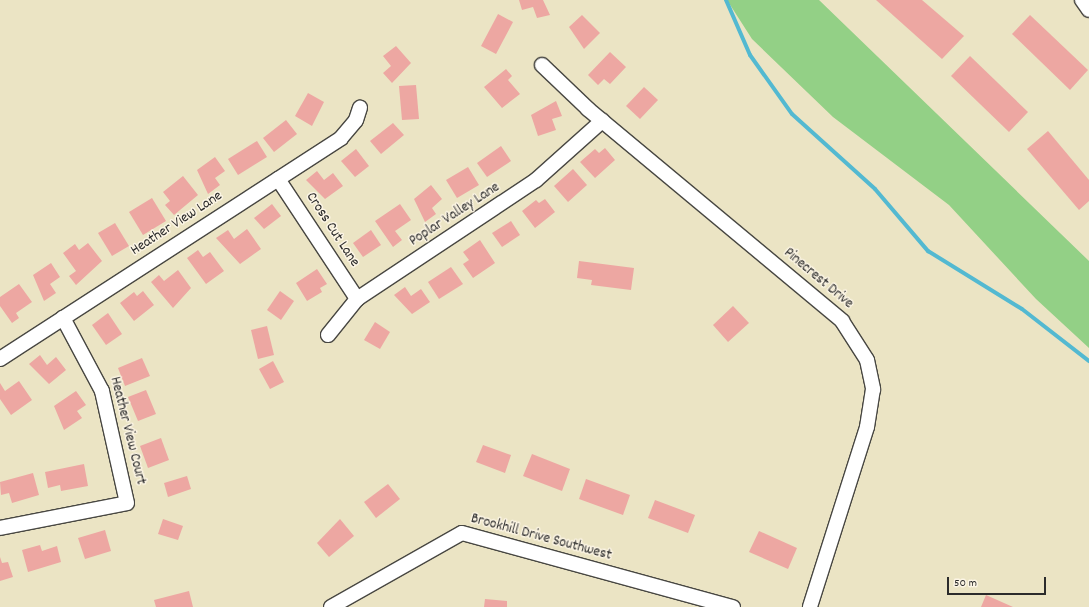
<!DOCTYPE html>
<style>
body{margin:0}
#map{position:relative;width:1089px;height:607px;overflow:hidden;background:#ebe4c4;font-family:Dekko,sans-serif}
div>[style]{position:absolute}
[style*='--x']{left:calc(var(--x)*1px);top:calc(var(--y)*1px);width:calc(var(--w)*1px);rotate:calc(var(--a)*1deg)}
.green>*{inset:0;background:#93d086}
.stream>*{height:4px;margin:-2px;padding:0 2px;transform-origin:2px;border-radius:2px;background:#53b9d1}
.building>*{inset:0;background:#eda7a2}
.roads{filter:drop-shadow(1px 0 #484742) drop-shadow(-1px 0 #484742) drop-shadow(0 1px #484742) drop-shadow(0 -1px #484742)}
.minor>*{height:14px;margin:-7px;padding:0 7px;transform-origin:7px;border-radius:7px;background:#fff}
span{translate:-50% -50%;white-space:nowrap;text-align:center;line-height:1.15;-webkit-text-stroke:3px #fcf5e5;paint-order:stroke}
.street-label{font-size:15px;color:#2b2b2b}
.scale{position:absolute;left:947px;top:577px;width:99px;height:18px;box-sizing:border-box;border:2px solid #2b2b2b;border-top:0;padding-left:5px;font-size:12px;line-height:14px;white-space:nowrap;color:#2b2b2b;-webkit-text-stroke:3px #fcf5e5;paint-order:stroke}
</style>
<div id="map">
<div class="green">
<div style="clip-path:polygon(727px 0,819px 0,1089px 261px,1089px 348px,1036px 299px,949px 205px,833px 117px,752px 39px)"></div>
</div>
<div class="stream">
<div style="--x:726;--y:0;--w:60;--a:66.4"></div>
<div style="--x:750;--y:55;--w:72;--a:54.6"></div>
<div style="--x:792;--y:114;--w:112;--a:42.1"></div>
<div style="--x:875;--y:189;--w:82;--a:49.5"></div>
<div style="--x:928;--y:251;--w:110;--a:31.7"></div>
<div style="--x:1022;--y:309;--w:85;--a:37.8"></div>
</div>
<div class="building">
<div style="clip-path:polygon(519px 0,543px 0,550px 15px,537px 18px,533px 7px,522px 10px)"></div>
<div style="clip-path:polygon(876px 0,922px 0,964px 36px,942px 59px)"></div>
<div style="clip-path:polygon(498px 14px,513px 22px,496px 54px,481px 46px)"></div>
<div style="clip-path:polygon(582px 15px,600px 33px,584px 49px,569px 27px)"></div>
<div style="clip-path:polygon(1030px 15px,1088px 70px,1070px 90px,1012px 34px)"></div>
<div style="clip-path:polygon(396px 46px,411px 63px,392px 83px,383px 73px,391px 66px,383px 56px)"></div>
<div style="clip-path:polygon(610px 52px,626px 67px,610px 84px,604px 79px,598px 85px,588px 75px)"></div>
<div style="clip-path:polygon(970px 56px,1028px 112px,1009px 132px,951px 76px)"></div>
<div style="clip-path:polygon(506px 69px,512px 76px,508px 80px,520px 94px,502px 108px,484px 87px)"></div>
<div style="clip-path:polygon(416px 85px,419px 119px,402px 120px,399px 86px)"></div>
<div style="clip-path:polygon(644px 87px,658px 100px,640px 119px,626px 106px)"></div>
<div style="clip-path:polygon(308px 93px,324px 102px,312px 126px,295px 116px)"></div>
<div style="clip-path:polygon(556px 101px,562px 116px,552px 119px,556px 130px,538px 136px,531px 115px)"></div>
<div style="clip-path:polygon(286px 120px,297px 134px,274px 152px,263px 138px)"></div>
<div style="clip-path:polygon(393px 123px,404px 135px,381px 154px,370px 141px)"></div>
<div style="clip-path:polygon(1048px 131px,1089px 180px,1089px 201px,1079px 210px,1027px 149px)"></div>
<div style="clip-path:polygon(257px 141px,267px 157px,238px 175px,228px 159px)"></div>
<div style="clip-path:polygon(501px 146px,511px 161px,487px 177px,477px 163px)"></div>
<div style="clip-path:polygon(605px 148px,615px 160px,595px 178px,580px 162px,595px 149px,599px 153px)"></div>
<div style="clip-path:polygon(356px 149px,369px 166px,355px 177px,341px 161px)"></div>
<div style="clip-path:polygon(215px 157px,225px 171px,215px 178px,220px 185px,208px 194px,197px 170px)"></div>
<div style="clip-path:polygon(468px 167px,479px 185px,457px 198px,446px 180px)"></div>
<div style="clip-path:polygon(573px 169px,587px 185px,568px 202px,554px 186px)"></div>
<div style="clip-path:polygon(317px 171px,324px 180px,333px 173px,343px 186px,325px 199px,306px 180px)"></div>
<div style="clip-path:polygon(183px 176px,198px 195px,174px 215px,165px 205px,170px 201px,163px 192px)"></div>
<div style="clip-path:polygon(431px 185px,442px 199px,432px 208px,436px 214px,425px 222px,414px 199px)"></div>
<div style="clip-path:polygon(152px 198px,166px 221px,143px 235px,129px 212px)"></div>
<div style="clip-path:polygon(545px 199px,555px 212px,535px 228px,522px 211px,536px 200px,539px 203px)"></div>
<div style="clip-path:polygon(272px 204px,281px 216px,264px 229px,254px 218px)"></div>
<div style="clip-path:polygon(400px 204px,411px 220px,395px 231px,402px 240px,393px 247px,375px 221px)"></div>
<div style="clip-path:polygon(511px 221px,520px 235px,502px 247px,492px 233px)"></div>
<div style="clip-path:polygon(115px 223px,129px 246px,112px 256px,98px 233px)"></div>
<div style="clip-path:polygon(247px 229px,261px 249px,240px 264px,216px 238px,228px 230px,234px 239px)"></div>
<div style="clip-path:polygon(371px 230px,381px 245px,363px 257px,353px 243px)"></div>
<div style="clip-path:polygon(480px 240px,495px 263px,473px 278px,463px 264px,469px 260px,463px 252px)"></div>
<div style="clip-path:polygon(88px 243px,102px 261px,76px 285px,69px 276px,76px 271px,63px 253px,75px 244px,79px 250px)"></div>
<div style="clip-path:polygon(198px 250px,203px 257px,210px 252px,224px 271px,206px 284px,187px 258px)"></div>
<div style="clip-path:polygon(579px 261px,634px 268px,631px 290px,591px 285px,592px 280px,577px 278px)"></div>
<div style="clip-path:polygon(51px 263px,60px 277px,50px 284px,56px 293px,44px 301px,33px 275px)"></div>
<div style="clip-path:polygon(451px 267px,463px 284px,439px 299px,428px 282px)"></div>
<div style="clip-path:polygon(317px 269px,327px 284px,320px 288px,322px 292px,307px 301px,296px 283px)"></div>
<div style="clip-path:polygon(178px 270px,191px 288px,173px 308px,151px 282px,159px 275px,164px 281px)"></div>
<div style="clip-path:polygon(19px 284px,32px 302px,16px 313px,19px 318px,12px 323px,0 306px,0 297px)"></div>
<div style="clip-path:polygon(405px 287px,411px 296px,421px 289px,430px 302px,412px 314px,394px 295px)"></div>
<div style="clip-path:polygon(143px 291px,154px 305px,134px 321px,120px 303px,134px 292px,137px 296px)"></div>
<div style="clip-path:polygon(280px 291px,294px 301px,281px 320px,267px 310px)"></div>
<div style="clip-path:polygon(733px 306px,749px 323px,728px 342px,713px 325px)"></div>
<div style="clip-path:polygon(108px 313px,122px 334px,106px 345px,92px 325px)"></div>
<div style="clip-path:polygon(375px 322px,390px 332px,380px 349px,364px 340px)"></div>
<div style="clip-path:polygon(267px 326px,274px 355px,258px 359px,251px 330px)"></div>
<div style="clip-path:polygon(40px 355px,47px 365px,56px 357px,66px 370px,49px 384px,29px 364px)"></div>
<div style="clip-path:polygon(142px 358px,150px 376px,125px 386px,118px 368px)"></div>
<div style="clip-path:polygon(273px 361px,284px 382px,270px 389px,259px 369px)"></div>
<div style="clip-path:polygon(19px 381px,32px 400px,11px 415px,0 399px,0 383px,5px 391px)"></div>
<div style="clip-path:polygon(146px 390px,156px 414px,138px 421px,128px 397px)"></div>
<div style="clip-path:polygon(76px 391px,86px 405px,77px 411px,82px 418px,64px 430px,54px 406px)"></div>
<div style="clip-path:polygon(161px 438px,169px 460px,148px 468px,140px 446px)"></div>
<div style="clip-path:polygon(483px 445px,511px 455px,505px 473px,476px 462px)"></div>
<div style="clip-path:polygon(532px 454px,570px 469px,562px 491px,523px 476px)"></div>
<div style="clip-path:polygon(84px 464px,88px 486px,61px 491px,60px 485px,48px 488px,45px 472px)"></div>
<div style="clip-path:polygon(33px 473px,39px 495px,12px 503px,9px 493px,1px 495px,0 482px)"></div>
<div style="clip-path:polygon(187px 476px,191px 489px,168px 497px,164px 483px)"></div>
<div style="clip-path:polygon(586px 479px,630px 495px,623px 515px,579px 499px)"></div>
<div style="clip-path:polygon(388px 484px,400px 499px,376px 518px,364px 502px)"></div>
<div style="clip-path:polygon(655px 500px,695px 515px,688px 533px,648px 518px)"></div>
<div style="clip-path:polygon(163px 519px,183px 526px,178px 540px,158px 534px)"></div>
<div style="clip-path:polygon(340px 519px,354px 536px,329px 557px,317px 543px)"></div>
<div style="clip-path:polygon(105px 530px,111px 551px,85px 559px,78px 538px)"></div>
<div style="clip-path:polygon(759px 531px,797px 548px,788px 569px,749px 552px)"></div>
<div style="clip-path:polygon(40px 545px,42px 551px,57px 546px,61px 562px,28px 572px,22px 550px)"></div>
<div style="clip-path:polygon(0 557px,2px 563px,8px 562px,13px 577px,0 581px)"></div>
<div style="clip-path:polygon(189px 591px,193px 607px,156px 607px,154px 600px)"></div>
<div style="clip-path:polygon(986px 595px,1013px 607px,981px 607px)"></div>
<div style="clip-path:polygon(485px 599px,507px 601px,507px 607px,484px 607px)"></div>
</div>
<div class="roads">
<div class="minor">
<div style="--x:1082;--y:0;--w:12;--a:55"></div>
<div style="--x:542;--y:65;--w:64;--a:43.7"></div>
<div style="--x:588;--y:109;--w:331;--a:39.8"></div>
<div style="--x:842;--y:321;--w:46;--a:57.3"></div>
<div style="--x:867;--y:360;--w:30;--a:78"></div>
<div style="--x:873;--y:389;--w:38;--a:99"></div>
<div style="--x:867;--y:427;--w:189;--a:107.6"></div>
<div style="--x:278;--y:179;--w:144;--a:56.6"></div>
<div style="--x:328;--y:335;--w:46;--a:-51.1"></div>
<div style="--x:357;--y:299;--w:215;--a:-33.6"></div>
<div style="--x:536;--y:180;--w:89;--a:-41.8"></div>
<div style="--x:0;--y:359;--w:406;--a:-32.9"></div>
<div style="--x:341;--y:138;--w:23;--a:-50"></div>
<div style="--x:356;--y:120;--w:13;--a:-72"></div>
<div style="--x:0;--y:528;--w:129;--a:-11.1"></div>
<div style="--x:127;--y:503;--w:115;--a:-102.6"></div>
<div style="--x:102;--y:391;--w:83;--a:-118.1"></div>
<div style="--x:331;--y:607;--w:150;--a:-29.5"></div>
<div style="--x:462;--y:533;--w:281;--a:15.3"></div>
</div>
</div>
<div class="street-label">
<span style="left:455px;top:215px;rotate:-33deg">Poplar Valley Lane</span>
<span style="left:177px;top:224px;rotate:-33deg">Heather View Lane</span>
<span style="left:332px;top:230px;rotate:57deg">Cross Cut Lane</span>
<span style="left:818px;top:279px;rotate:40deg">Pinecrest Drive</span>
<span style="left:127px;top:431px;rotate:76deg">Heather View Court</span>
<span style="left:541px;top:538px;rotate:15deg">Brookhill Drive Southwest</span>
</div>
<div class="scale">50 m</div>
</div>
